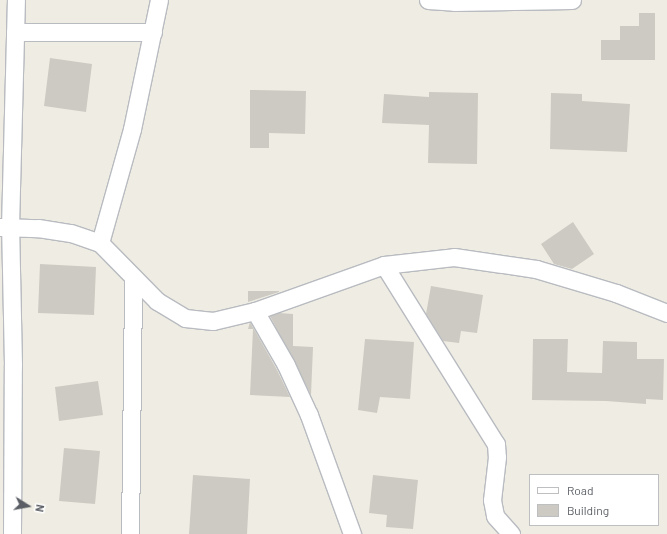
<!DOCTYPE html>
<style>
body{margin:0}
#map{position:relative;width:667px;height:534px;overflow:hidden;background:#efede3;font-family:Barlow,sans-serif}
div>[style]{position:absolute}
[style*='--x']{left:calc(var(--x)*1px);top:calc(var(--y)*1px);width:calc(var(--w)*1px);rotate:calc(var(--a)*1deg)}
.building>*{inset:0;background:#cccac2}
.roads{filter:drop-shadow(1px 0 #b8bbc0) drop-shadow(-1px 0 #b8bbc0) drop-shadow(0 1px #b8bbc0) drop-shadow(0 -1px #b8bbc0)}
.street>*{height:17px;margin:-8.5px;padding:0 8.5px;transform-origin:8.5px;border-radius:8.5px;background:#fff}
span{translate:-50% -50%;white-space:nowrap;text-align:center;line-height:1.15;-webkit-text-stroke:3px #fff;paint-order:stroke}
.legend{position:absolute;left:529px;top:474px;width:130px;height:52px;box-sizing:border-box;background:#fff;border:1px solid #bdbfc1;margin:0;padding:5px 7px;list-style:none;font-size:12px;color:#5b5f65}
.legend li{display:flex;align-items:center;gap:8px;height:20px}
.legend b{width:20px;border:1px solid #bdbfc1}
.north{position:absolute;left:8px;top:486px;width:40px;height:40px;-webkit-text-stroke:3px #fff;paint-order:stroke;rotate:101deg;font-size:11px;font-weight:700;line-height:16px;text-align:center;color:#5b5f65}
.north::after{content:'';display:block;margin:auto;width:14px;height:18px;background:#5b5f65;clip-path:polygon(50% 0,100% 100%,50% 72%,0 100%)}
</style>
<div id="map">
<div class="building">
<div style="clip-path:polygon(639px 13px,655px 13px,655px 60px,601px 60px,601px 40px,620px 40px,620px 26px,639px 26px)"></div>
<div style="clip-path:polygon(50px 58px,92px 64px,86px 112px,44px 106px)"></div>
<div style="clip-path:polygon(250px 90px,306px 91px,305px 134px,269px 133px,269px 148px,250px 148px)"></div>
<div style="clip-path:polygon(429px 92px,478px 93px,477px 164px,428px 163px,429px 125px,382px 123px,384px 94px,429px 97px)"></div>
<div style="clip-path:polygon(551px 93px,582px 94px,582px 101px,630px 104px,627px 152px,550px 149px)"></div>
<div style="clip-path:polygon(573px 222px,594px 254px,572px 269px,554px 264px,541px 244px)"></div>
<div style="clip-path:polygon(40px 264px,96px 267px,94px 315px,38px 313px)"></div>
<div style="clip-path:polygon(431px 286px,483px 295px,477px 333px,461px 331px,459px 343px,443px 341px,426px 314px)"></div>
<div style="clip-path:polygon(248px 291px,279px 291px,279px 292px,248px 302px)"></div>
<div style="clip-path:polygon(279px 313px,293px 314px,293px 346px,313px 347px,311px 395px,270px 316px)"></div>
<div style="clip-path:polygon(250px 322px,277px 370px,290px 397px,250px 395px,253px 329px,248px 329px)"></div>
<div style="clip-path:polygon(365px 339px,414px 342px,410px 399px,380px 397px,377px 413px,358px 410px)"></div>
<div style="clip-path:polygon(533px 339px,568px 339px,567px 372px,602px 373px,603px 341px,637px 342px,637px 359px,664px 359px,663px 400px,646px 399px,646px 404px,606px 401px,532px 400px)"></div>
<div style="clip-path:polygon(98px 381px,103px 415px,59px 421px,55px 387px)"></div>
<div style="clip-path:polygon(64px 448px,100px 451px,95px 504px,59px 501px)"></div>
<div style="clip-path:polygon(193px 475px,250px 479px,247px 534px,189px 534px)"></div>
<div style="clip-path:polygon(373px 475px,418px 480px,413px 529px,386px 527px,387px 515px,369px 513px)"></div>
</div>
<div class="roads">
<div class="street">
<div style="--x:428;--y:0;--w:26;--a:4"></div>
<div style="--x:454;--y:2;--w:118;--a:-1"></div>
<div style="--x:15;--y:32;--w:138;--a:0"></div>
<div style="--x:0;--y:227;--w:38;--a:2"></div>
<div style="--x:38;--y:228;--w:33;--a:9"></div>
<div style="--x:71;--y:233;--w:31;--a:19"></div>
<div style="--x:100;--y:243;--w:81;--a:45.5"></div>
<div style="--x:157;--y:301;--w:33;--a:31"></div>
<div style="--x:185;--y:318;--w:28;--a:6"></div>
<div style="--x:213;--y:321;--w:43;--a:-13.4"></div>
<div style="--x:255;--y:311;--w:137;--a:-19.6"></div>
<div style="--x:384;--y:265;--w:70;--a:-6.5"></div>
<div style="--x:454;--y:257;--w:83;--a:8.3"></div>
<div style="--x:536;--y:269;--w:84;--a:16.7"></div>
<div style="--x:616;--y:293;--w:55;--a:21.4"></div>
<div style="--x:100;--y:243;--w:118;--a:-74.3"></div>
<div style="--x:132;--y:129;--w:132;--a:-78.2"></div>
<div style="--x:384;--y:265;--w:211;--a:58"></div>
<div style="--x:496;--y:444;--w:13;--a:86"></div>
<div style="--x:497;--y:457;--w:43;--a:96.6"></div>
<div style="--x:492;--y:500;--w:16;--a:79"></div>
<div style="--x:495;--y:516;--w:24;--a:48"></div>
<div style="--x:255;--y:311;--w:62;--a:60.1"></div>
<div style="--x:286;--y:365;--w:55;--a:65.3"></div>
<div style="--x:309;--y:415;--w:127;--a:70.1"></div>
<div style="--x:12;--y:534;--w:169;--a:-89.7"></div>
<div style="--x:13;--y:365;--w:138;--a:-91.2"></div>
<div style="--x:10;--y:227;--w:227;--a:-88.5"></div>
<div style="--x:130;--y:534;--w:255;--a:-89.3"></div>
</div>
</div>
<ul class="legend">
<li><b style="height:5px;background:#fff"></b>Road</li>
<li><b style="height:11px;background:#cccac2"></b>Building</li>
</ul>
<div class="north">N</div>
</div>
